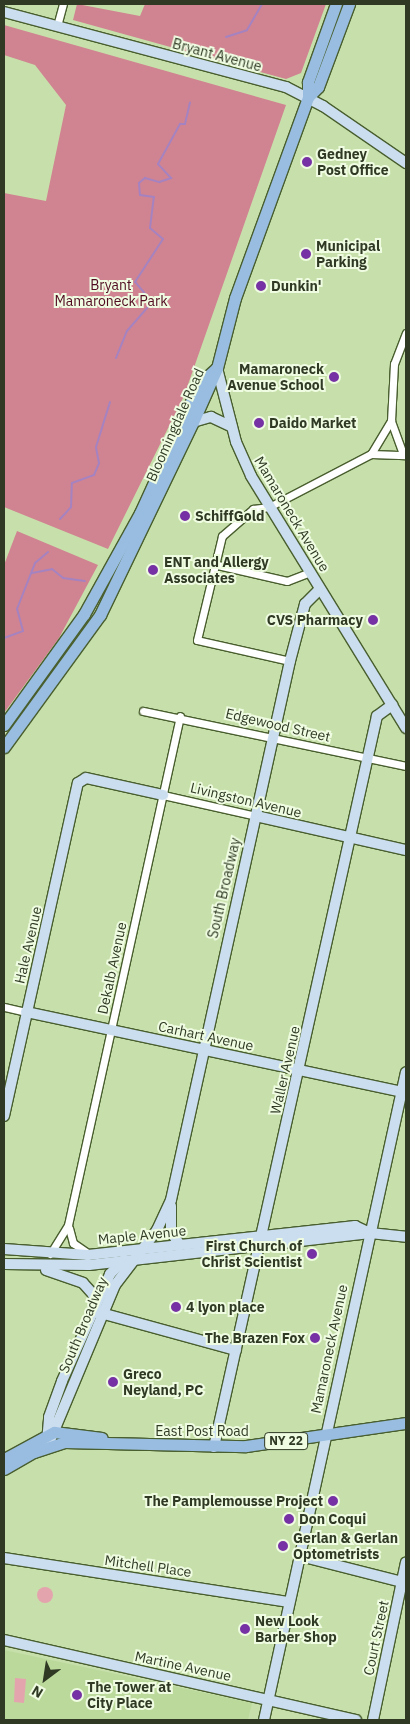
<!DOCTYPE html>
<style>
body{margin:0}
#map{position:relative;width:410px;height:1724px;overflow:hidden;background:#c7e0ab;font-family:"IBM Plex Sans",sans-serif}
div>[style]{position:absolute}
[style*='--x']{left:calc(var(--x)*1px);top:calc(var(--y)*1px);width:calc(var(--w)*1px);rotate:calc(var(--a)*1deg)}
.built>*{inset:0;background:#bcd99c}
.green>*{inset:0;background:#e4a4ae}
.round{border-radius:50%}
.forest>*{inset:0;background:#d08390}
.stream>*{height:2px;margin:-1px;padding:0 1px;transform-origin:1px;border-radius:1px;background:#a583c1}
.roads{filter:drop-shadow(1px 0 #495e2e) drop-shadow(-1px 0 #495e2e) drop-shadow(0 1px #495e2e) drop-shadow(0 -1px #495e2e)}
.street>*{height:7px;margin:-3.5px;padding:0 3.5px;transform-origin:3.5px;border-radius:3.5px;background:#fff}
.secondary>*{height:10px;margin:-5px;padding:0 5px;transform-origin:5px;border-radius:5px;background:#cbdef0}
.primary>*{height:11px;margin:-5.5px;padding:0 5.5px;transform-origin:5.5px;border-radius:5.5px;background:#98bde0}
.dots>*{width:14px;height:14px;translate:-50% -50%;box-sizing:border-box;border:2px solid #effce1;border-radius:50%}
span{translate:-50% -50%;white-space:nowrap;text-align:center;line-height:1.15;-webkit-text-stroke:4px #effce1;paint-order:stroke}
.shield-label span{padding:1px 4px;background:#effce1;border:1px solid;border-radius:4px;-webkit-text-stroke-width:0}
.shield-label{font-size:12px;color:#2f3924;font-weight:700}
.street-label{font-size:14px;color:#2f3924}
.poi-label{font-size:14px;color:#2f3924;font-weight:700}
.left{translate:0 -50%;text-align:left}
.right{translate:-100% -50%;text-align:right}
.park-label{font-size:14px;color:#510a20}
.frame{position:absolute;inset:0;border:5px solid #2f3924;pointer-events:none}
.north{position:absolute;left:20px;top:1654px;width:50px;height:50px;-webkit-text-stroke:4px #effce1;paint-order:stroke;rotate:211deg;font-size:14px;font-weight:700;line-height:20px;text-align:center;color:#2f3924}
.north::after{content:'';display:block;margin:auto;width:18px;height:22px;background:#2f3924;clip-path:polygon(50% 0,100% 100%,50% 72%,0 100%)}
</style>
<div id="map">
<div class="built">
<div style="clip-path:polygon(4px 1650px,252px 1703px,248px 1720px,4px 1720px)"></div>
</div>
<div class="green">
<div class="round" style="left:37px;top:1587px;width:16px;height:16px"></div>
<div style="clip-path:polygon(15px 1678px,26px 1679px,24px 1703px,14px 1702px)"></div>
</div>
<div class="forest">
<div style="clip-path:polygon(77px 4px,140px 16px,145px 4px,326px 4px,301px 73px,286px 79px,73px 20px)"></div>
<div style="clip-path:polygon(4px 25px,286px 105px,184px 396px,108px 549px,4px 507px,4px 193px,46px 201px,66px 105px,35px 65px,4px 55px)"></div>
<div style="clip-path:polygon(17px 531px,98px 565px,59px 638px,4px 713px,4px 565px)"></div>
</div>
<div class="stream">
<div style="--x:226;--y:37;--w:22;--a:-18"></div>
<div style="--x:247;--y:30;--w:30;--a:-60"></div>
<div style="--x:116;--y:358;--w:29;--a:-68"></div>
<div style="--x:127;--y:331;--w:38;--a:-49"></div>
<div style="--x:152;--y:302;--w:26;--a:-130"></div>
<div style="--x:135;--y:282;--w:51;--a:-56.9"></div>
<div style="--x:163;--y:239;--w:17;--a:-140"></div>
<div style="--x:150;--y:228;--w:31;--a:-83"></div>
<div style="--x:154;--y:197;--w:14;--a:-172"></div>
<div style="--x:140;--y:195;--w:12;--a:-95"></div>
<div style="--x:139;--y:183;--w:8;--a:-40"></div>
<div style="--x:145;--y:178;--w:15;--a:16"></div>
<div style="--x:159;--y:182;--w:13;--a:-18"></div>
<div style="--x:171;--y:178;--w:19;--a:-133"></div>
<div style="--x:158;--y:164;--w:46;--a:-61.2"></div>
<div style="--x:180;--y:124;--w:5;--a:0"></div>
<div style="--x:185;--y:124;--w:22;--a:-77"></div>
<div style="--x:60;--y:519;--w:16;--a:-47"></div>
<div style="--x:71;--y:507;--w:24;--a:-88"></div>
<div style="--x:72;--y:483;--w:23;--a:-20"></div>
<div style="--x:94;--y:475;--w:13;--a:-67"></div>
<div style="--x:99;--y:463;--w:16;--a:-101"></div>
<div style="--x:96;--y:447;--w:47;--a:-72.7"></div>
<div style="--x:32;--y:573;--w:20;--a:-11"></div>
<div style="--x:52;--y:569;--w:14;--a:39"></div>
<div style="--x:63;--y:578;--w:22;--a:8"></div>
<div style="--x:4;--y:638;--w:20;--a:-20"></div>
<div style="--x:23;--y:631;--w:23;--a:-105"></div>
<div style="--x:17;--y:609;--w:49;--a:-68.6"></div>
<div style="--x:35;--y:563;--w:17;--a:-40"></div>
</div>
<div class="roads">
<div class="street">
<div style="--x:57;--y:26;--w:23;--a:-75"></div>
<div style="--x:371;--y:454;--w:39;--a:-59"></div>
<div style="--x:403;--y:454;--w:35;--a:-110"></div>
<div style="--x:391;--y:421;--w:57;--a:-87"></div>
<div style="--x:394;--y:364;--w:33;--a:-69"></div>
<div style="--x:213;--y:564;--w:76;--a:12.9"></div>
<div style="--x:287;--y:581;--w:25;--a:-21"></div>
<div style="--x:290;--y:661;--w:95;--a:-167.3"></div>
<div style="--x:197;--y:640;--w:107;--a:-76.5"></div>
<div style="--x:222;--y:536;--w:41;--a:-41.1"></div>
<div style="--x:253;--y:509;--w:16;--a:-7"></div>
<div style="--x:269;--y:507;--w:115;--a:-27.5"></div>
<div style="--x:371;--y:454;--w:35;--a:2"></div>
<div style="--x:143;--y:711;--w:269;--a:11.8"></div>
<div style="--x:163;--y:795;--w:95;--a:12.7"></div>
<div style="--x:4;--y:1007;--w:23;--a:13"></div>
<div style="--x:69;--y:1228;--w:16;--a:75"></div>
<div style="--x:73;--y:1243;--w:18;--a:34"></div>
<div style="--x:50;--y:1254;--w:34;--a:-58"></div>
<div style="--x:68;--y:1225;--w:521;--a:-77.59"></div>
</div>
<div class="secondary">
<div style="--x:4;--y:12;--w:292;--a:14.9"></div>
<div style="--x:286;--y:87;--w:42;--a:27.2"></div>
<div style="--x:323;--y:106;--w:101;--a:34.5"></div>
<div style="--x:217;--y:368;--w:76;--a:75.6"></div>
<div style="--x:236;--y:442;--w:37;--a:66"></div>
<div style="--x:251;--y:476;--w:296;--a:58.4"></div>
<div style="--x:193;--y:422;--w:19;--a:-16"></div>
<div style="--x:211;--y:417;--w:23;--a:25"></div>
<div style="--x:256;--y:816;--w:154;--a:12.8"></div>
<div style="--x:26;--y:1012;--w:383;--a:12"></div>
<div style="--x:4;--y:1116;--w:341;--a:-77.5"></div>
<div style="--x:78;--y:783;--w:9;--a:-32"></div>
<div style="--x:86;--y:778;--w:79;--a:12.4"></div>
<div style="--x:171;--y:1206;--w:26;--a:90"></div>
<div style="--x:171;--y:1232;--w:16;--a:55"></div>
<div style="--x:4;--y:1249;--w:84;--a:4.1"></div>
<div style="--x:88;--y:1255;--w:269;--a:-6.2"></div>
<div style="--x:355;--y:1226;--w:17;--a:25"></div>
<div style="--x:370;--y:1233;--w:36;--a:6"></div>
<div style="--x:4;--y:1264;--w:85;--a:0.7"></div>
<div style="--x:89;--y:1265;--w:283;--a:-6.5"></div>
<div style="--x:46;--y:1270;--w:39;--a:19"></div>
<div style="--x:83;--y:1283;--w:15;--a:48"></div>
<div style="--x:93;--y:1294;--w:13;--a:77"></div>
<div style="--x:97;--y:1312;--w:144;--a:15.3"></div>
<div style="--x:51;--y:1438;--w:166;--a:-67.3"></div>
<div style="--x:115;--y:1285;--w:69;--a:-52.6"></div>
<div style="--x:157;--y:1230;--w:33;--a:-65"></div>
<div style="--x:171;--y:1200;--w:552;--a:-77.55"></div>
<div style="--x:290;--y:661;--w:59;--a:-75.3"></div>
<div style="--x:305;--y:604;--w:21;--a:-45"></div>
<div style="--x:47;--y:1442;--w:25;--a:-85"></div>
<div style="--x:49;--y:1417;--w:38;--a:-70"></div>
<div style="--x:62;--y:1381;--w:117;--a:-65.8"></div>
<div style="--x:110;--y:1274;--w:20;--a:-45"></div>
<div style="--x:214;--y:1447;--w:749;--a:-77.43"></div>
<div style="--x:377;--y:716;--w:19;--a:-36"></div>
<div style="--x:300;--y:1556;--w:109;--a:14.3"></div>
<div style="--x:4;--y:1558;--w:287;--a:8.8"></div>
<div style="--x:4;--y:1640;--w:361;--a:12.8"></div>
<div style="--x:264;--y:1720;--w:663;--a:-77.64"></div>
<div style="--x:373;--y:1720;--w:161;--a:-78.2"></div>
</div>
<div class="primary">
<div style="--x:308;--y:97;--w:14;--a:-45"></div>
<div style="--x:318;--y:87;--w:89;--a:-69.5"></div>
<div style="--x:4;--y:725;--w:137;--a:-54.2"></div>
<div style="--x:84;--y:614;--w:115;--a:-61"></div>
<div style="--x:140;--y:513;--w:142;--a:-65.4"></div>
<div style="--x:199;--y:384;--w:24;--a:-42"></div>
<div style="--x:4;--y:747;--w:163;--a:-54"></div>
<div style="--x:100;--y:615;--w:214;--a:-64.3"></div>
<div style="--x:193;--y:422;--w:59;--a:-66"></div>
<div style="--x:217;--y:368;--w:72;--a:-75.6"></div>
<div style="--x:235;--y:298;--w:214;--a:-70"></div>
<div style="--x:308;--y:97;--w:15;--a:-90"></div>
<div style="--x:308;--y:82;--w:83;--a:-70.3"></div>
<div style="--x:4;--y:1459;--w:57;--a:-28.4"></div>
<div style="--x:54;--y:1432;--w:48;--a:7.1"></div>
<div style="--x:4;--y:1469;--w:34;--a:-30"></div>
<div style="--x:34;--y:1452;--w:32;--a:-18"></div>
<div style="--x:64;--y:1442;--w:182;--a:1.3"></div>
<div style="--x:246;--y:1446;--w:162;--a:-8.2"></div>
</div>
</div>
<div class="dots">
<div style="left:307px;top:162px;background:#7631a4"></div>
<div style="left:306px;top:254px;background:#7631a4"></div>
<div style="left:261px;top:286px;background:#7631a4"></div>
<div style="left:334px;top:377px;background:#7631a4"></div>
<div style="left:259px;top:423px;background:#7631a4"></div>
<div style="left:185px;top:516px;background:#7631a4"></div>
<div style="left:153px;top:570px;background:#7631a4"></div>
<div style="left:373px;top:620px;background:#7631a4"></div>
<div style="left:312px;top:1254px;background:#7631a4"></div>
<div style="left:176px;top:1307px;background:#7631a4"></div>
<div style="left:315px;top:1338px;background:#7631a4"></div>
<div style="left:113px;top:1382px;background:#7631a4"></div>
<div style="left:333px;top:1501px;background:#7631a4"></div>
<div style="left:289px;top:1519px;background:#7631a4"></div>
<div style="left:283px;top:1546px;background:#7631a4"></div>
<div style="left:245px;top:1629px;background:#7631a4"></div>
<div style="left:77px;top:1695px;background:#7631a4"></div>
</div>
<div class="shield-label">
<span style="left:286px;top:1441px">NY 22</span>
</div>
<div class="street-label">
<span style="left:217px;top:55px;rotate:15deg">Bryant Avenue</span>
<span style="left:175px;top:425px;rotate:-66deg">Bloomingdale Road</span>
<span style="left:292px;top:514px;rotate:59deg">Mamaroneck Avenue</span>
<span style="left:278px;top:725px;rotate:13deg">Edgewood Street</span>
<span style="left:246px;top:800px;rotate:13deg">Livingston Avenue</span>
<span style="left:224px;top:888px;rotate:-77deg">South Broadway</span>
<span style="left:28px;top:945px;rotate:-77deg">Hale Avenue</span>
<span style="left:112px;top:968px;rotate:-78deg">Dekalb Avenue</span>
<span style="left:206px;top:1036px;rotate:12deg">Carhart Avenue</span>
<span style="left:285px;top:1070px;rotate:-77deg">Waller Avenue</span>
<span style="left:142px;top:1235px;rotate:-6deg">Maple Avenue</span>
<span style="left:83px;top:1325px;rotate:-67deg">South Broadway</span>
<span style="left:329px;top:1349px;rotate:-78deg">Mamaroneck Avenue</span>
<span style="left:202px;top:1431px">East Post Road</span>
<span style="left:148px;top:1566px;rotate:8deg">Mitchell Place</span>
<span style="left:376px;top:1638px;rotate:-78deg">Court Street</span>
<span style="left:183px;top:1666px;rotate:12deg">Martine Avenue</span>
</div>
<div class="poi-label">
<span class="left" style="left:317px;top:162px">Gedney<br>Post Office</span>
<span class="left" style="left:316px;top:254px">Municipal<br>Parking</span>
<span class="left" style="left:271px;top:286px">Dunkin'</span>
<span class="right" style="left:324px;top:377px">Mamaroneck<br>Avenue School</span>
<span class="left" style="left:269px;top:423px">Daido Market</span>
<span class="left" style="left:195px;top:516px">SchiffGold</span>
<span class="left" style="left:164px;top:570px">ENT and Allergy<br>Associates</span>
<span class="right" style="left:363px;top:620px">CVS Pharmacy</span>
<span class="right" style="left:302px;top:1254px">First Church of<br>Christ Scientist</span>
<span class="left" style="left:186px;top:1307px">4 lyon place</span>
<span class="right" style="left:305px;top:1338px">The Brazen Fox</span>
<span class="left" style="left:123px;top:1382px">Greco<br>Neyland, PC</span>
<span class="right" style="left:323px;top:1501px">The Pamplemousse Project</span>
<span class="left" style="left:299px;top:1519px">Don Coqui</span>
<span class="left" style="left:293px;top:1546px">Gerlan &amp; Gerlan<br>Optometrists</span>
<span class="left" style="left:255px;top:1629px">New Look<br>Barber Shop</span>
<span class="left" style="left:87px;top:1695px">The Tower at<br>City Place</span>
</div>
<div class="park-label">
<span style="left:111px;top:293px">Bryant<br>Mamaroneck Park</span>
</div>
<div class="frame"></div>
<div class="north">N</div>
</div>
